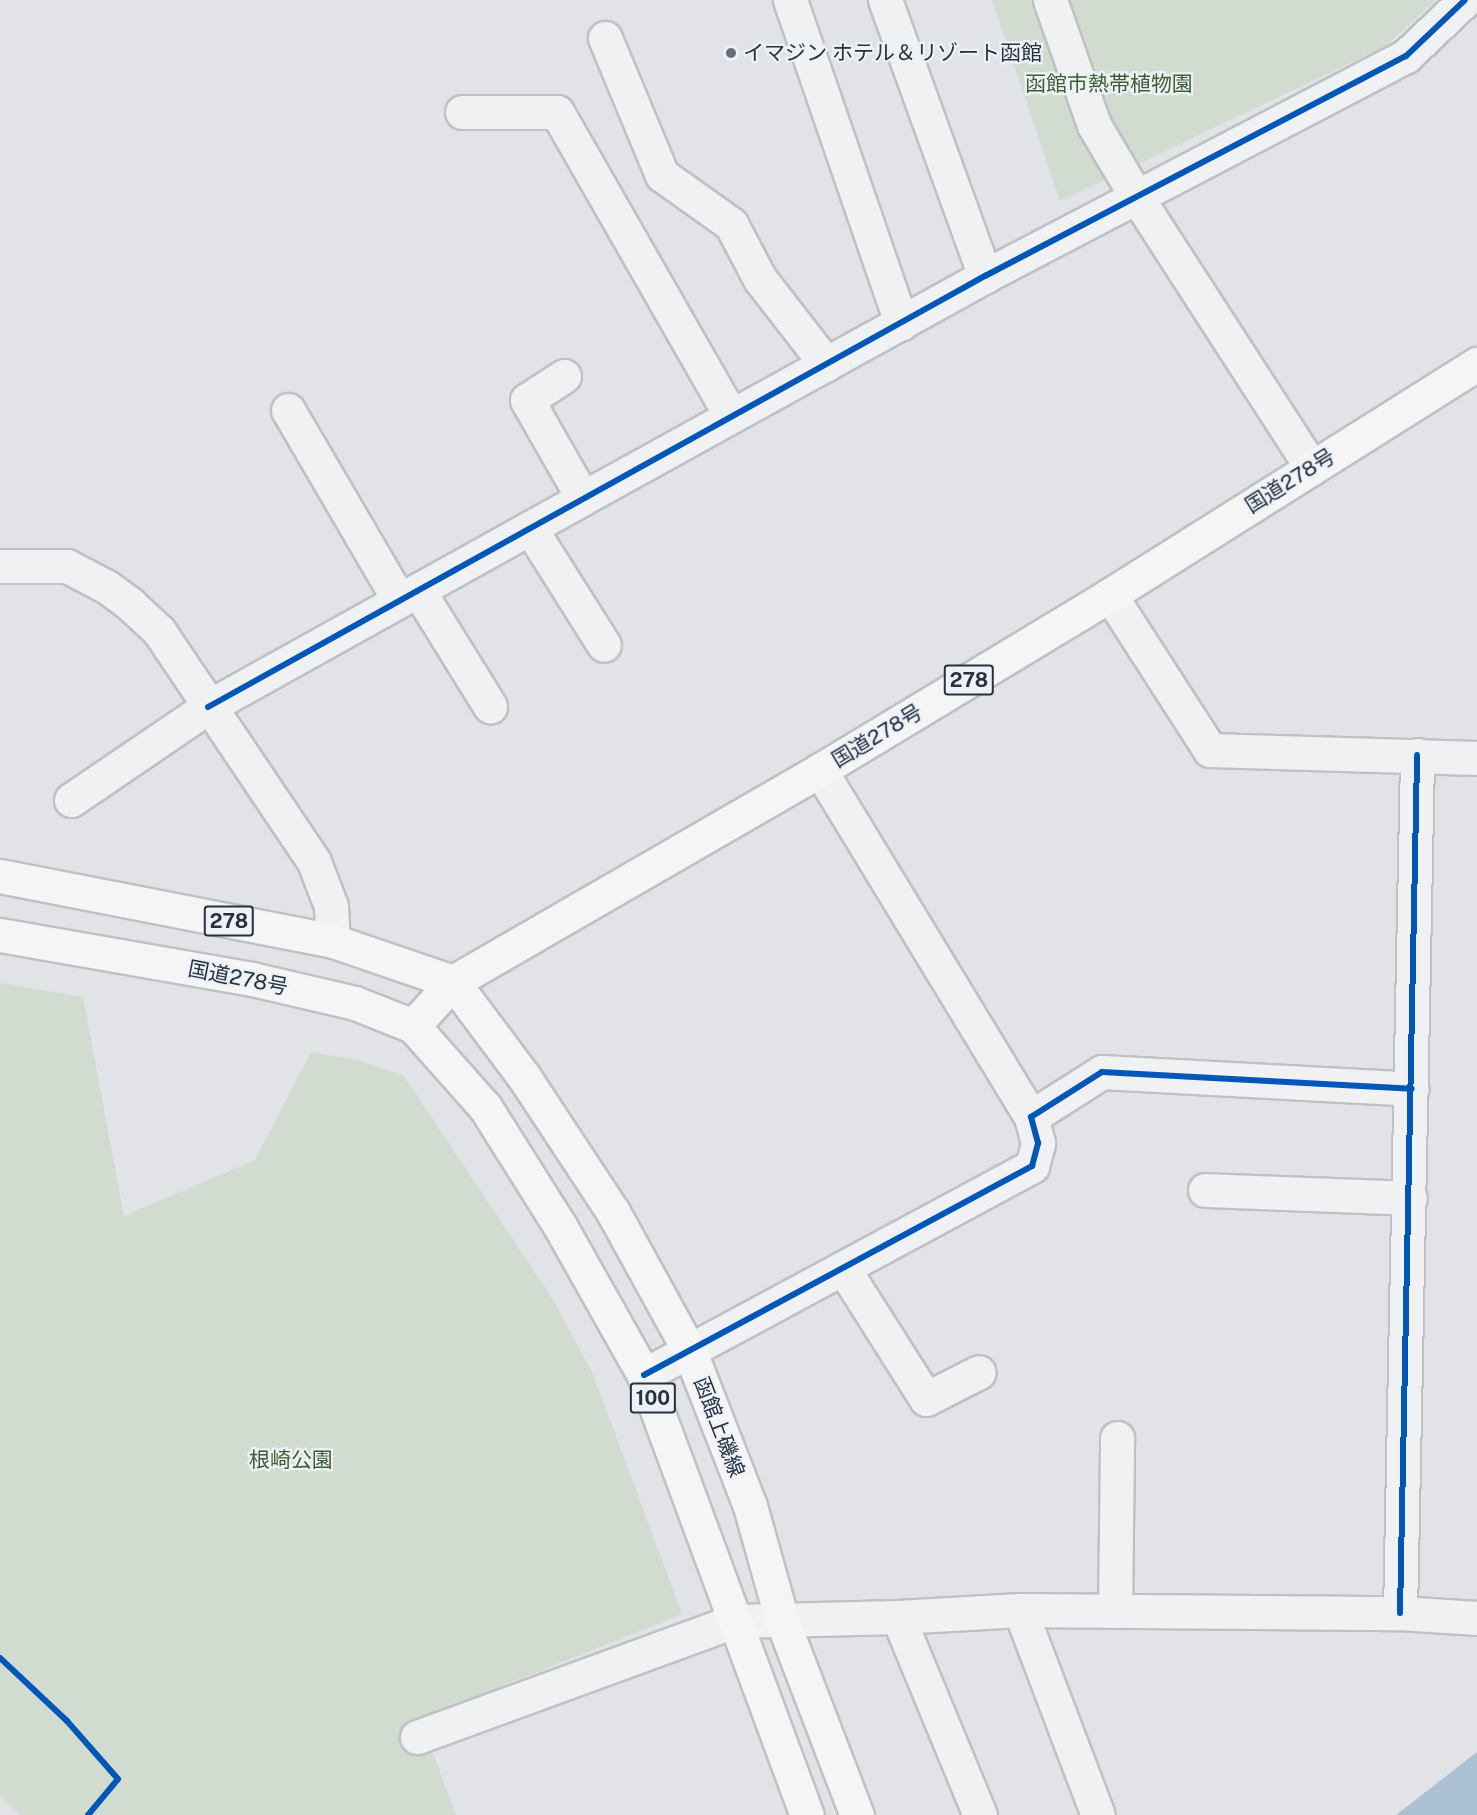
<!DOCTYPE html>
<meta charset="utf-8">
<style>
body{margin:0}
#map{position:relative;width:1477px;height:1815px;overflow:hidden;background:#e1e3e6;font-family:"Public Sans","Noto Sans JP",sans-serif}
div>[style]{position:absolute}
[style*='--x']{left:calc(var(--x)*1px);top:calc(var(--y)*1px);width:calc(var(--w)*1px);rotate:calc(var(--a)*1deg)}
.green>*{inset:0;background:#d2dbd0}
.water>*{inset:0;background:#acc1d4}
.roads{filter:drop-shadow(2px 0 #bfc1c4) drop-shadow(-2px 0 #bfc1c4) drop-shadow(0 2px #bfc1c4) drop-shadow(0 -2px #bfc1c4)}
.minor>*{height:33px;margin:-16.5px;padding:0 16.5px;transform-origin:16.5px;border-radius:16.5px;background:#f0f1f3}
.major>*{height:33px;margin:-16.5px;padding:0 16.5px;transform-origin:16.5px;border-radius:16.5px;background:#f5f5f6}
.highway>*{height:33px;margin:-16.5px;padding:0 16.5px;transform-origin:16.5px;border-radius:16.5px;background:#f5f5f6}
.cycleway>*{height:6px;margin:-3px;padding:0 3px;transform-origin:3px;border-radius:3px;background:#0057b8}
.dots>*{width:16px;height:16px;translate:-50% -50%;box-sizing:border-box;border:3px solid #eef2f7;border-radius:50%}
span{translate:-50% -50%;white-space:nowrap;text-align:center;line-height:1.15;-webkit-text-stroke:4.5px #eef2f7;paint-order:stroke}
.shield-label span{padding:2px 4px;background:#eef2f7;border:2px solid;border-radius:4px;-webkit-text-stroke-width:0}
.shield-label{font-size:20px;color:#263142;font-weight:700}
.poi-label{font-size:21px;color:#263142}
.left{translate:0 -50%;text-align:left}
.park-label{font-size:21px;color:#3c5f31}
.street-label{font-size:21px;color:#263142}
</style>
<div id="map">
<div class="green">
<div style="clip-path:polygon(992px 0,1436px 0,1386px 46px,1060px 201px)"></div>
<div style="clip-path:polygon(0 983px,83px 997px,124px 1216px,255px 1160px,311px 1052px,361px 1061px,404px 1076px,554px 1301px,592px 1372px,682px 1614px,420px 1719px,456px 1815px,20px 1815px,0 1795px)"></div>
</div>
<div class="water">
<div style="clip-path:polygon(1477px 1752px,1477px 1815px,1396px 1815px)"></div>
</div>
<div class="roads">
<div class="minor">
<div style="--x:790;--y:0;--w:342;--a:71"></div>
<div style="--x:885;--y:0;--w:294;--a:70.1"></div>
<div style="--x:1050;--y:0;--w:133;--a:70.6"></div>
<div style="--x:1094;--y:125;--w:82;--a:59.4"></div>
<div style="--x:1136;--y:196;--w:324;--a:57.1"></div>
<div style="--x:605;--y:38;--w:148;--a:67.4"></div>
<div style="--x:662;--y:175;--w:85;--a:35.4"></div>
<div style="--x:731;--y:224;--w:62;--a:62.2"></div>
<div style="--x:760;--y:279;--w:108;--a:52.2"></div>
<div style="--x:462;--y:112;--w:95;--a:0"></div>
<div style="--x:557;--y:112;--w:350;--a:60.2"></div>
<div style="--x:564;--y:376;--w:44;--a:147"></div>
<div style="--x:527;--y:400;--w:113;--a:60.3"></div>
<div style="--x:288;--y:410;--w:220;--a:59.7"></div>
<div style="--x:530;--y:528;--w:138;--a:57.7"></div>
<div style="--x:0;--y:566;--w:67;--a:0"></div>
<div style="--x:67;--y:566;--w:45;--a:27.7"></div>
<div style="--x:107;--y:587;--w:29;--a:36"></div>
<div style="--x:130;--y:604;--w:40;--a:43"></div>
<div style="--x:159;--y:631;--w:278;--a:56.1"></div>
<div style="--x:314;--y:862;--w:47;--a:68.9"></div>
<div style="--x:331;--y:906;--w:35;--a:87"></div>
<div style="--x:418;--y:590;--w:137;--a:58.2"></div>
<div style="--x:1110;--y:595;--w:184;--a:57.2"></div>
<div style="--x:1210;--y:750;--w:267;--a:1.7"></div>
<div style="--x:820;--y:770;--w:406;--a:58.7"></div>
<div style="--x:71;--y:800;--w:166;--a:-34.2"></div>
<div style="--x:208;--y:707;--w:429;--a:-29.1"></div>
<div style="--x:583;--y:498;--w:459;--a:-28.9"></div>
<div style="--x:985;--y:276;--w:475;--a:-27.6"></div>
<div style="--x:1406;--y:56;--w:81;--a:-43.5"></div>
<div style="--x:1205;--y:1190;--w:205;--a:2.2"></div>
<div style="--x:843;--y:1268;--w:155;--a:57.6"></div>
<div style="--x:926;--y:1399;--w:59;--a:-27"></div>
<div style="--x:644;--y:1375;--w:441;--a:-28.3"></div>
<div style="--x:1032;--y:1166;--w:24;--a:-75"></div>
<div style="--x:1038;--y:1143;--w:27;--a:-105"></div>
<div style="--x:1031;--y:1117;--w:84;--a:-32.4"></div>
<div style="--x:1102;--y:1072;--w:310;--a:3.1"></div>
<div style="--x:1020;--y:1610;--w:219;--a:69.2"></div>
<div style="--x:1115;--y:1611;--w:173;--a:-89.3"></div>
<div style="--x:1400;--y:1613;--w:858;--a:-88.86"></div>
<div style="--x:898;--y:1617;--w:214;--a:67.5"></div>
<div style="--x:417;--y:1737;--w:338;--a:-20.1"></div>
<div style="--x:734;--y:1621;--w:164;--a:-1.4"></div>
<div style="--x:898;--y:1617;--w:122;--a:-3.3"></div>
<div style="--x:1020;--y:1610;--w:380;--a:0.5"></div>
<div style="--x:1400;--y:1613;--w:77;--a:3.7"></div>
</div>
<div class="major">
<div style="--x:453;--y:982;--w:119;--a:53.2"></div>
<div style="--x:524;--y:1077;--w:162;--a:56.6"></div>
<div style="--x:613;--y:1212;--w:160;--a:61.2"></div>
<div style="--x:690;--y:1352;--w:165;--a:68.7"></div>
<div style="--x:750;--y:1506;--w:118;--a:74.3"></div>
<div style="--x:782;--y:1620;--w:209;--a:69"></div>
<div style="--x:413;--y:1026;--w:108;--a:48.4"></div>
<div style="--x:485;--y:1107;--w:141;--a:57.8"></div>
<div style="--x:560;--y:1226;--w:171;--a:60.6"></div>
<div style="--x:644;--y:1375;--w:469;--a:69.7"></div>
</div>
<div class="highway">
<div style="--x:0;--y:876;--w:339;--a:11"></div>
<div style="--x:333;--y:941;--w:127;--a:18.9"></div>
<div style="--x:0;--y:935;--w:256;--a:9.9"></div>
<div style="--x:252;--y:979;--w:106;--a:13.1"></div>
<div style="--x:355;--y:1003;--w:62;--a:21.6"></div>
<div style="--x:413;--y:1026;--w:59;--a:-47.7"></div>
<div style="--x:453;--y:982;--w:424;--a:-30"></div>
<div style="--x:820;--y:770;--w:339;--a:-31.1"></div>
<div style="--x:1110;--y:595;--w:434;--a:-32.2"></div>
</div>
</div>
<div class="cycleway">
<div style="--x:208;--y:707;--w:889;--a:-29.02"></div>
<div style="--x:985;--y:276;--w:475;--a:-27.6"></div>
<div style="--x:1406;--y:56;--w:81;--a:-43.5"></div>
<div style="--x:644;--y:1375;--w:441;--a:-28.3"></div>
<div style="--x:1032;--y:1166;--w:24;--a:-75"></div>
<div style="--x:1038;--y:1143;--w:27;--a:-105"></div>
<div style="--x:1031;--y:1117;--w:84;--a:-32.4"></div>
<div style="--x:1102;--y:1072;--w:310;--a:3.1"></div>
<div style="--x:1400;--y:1613;--w:858;--a:-88.86"></div>
<div style="--x:0;--y:1658;--w:92;--a:43.2"></div>
<div style="--x:67;--y:1721;--w:77;--a:48.7"></div>
<div style="--x:118;--y:1779;--w:47;--a:129.8"></div>
</div>
<div class="dots">
<div style="left:731px;top:53px;background:#676f7b"></div>
</div>
<div class="shield-label">
<span style="left:969px;top:680px">278</span>
<span style="left:229px;top:921px">278</span>
<span style="left:653px;top:1398px">100</span>
</div>
<div class="poi-label">
<span class="left" style="left:743px;top:53px">イマジン ホテル＆リゾート函館</span>
</div>
<div class="park-label">
<span style="left:1109px;top:84px">函館市熱帯植物園</span>
<span style="left:291px;top:1460px">根崎公園</span>
</div>
<div class="street-label">
<span style="left:1290px;top:481px;rotate:-32deg">国道278号</span>
<span style="left:877px;top:736px;rotate:-31deg">国道278号</span>
<span style="left:238px;top:978px;rotate:11deg">国道278号</span>
<span style="left:719px;top:1427px;rotate:69deg">函館上磯線</span>
</div>
</div>
